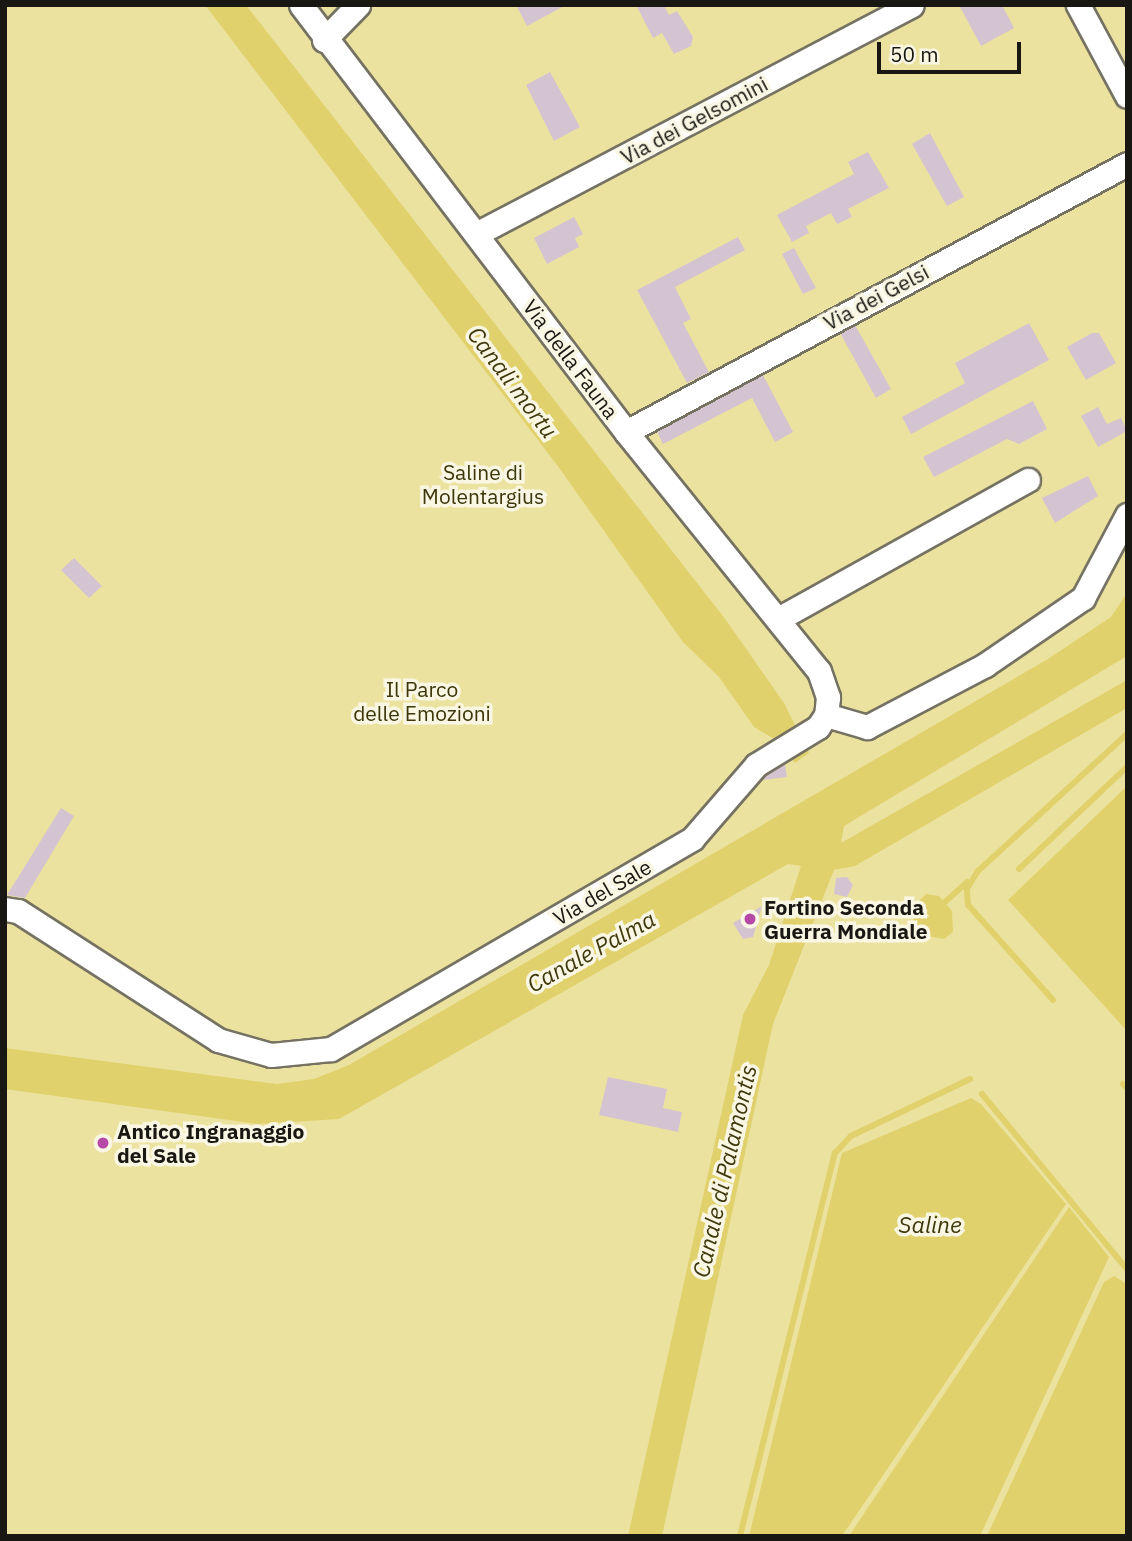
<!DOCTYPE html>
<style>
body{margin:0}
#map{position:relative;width:1132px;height:1541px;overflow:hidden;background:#f9f7e4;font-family:"IBM Plex Sans",sans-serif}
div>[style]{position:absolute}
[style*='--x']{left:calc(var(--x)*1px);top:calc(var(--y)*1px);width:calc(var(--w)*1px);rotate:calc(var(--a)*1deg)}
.green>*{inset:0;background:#ece29f}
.water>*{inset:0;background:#e1d16d}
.stream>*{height:6px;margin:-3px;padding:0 3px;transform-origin:3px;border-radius:3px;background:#e1d16d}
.building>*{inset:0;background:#d4c4d1}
.roads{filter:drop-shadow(2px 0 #757262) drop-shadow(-2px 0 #757262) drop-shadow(0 2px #757262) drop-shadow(0 -2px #757262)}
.street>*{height:23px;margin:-11.5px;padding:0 11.5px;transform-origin:11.5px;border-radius:11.5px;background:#fff}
.dots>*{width:19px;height:19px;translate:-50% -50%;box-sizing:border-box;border:4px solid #f9f7e4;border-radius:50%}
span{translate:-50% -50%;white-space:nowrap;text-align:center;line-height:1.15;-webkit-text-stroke:7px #f9f7e4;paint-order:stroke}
.street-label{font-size:21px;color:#181711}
.park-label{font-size:21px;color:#3d360a}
.poi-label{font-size:21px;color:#181711;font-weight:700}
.left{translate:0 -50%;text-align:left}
.water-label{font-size:23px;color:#3f380d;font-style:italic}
.frame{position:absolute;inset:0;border:7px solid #181711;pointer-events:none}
.scale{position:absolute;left:877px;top:42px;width:144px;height:32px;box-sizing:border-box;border:4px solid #181711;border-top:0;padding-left:9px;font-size:21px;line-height:24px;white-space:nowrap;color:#181711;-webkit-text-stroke:5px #f9f7e4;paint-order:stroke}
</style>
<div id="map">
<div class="green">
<div style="clip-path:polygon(5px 5px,1127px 5px,1127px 1536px,5px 1536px)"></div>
</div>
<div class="water">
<div style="clip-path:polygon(205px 5px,246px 5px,726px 620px,784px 703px,809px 753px,795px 763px,776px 740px,754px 727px,719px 677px,683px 642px,557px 465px)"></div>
<div style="clip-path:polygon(1127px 593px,1127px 656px,844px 826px,841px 843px,1127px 680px,1127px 708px,855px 866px,834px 870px,773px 1024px,662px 1536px,628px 1536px,743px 1015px,769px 965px,801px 866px,788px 864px,339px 1119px,258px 1124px,5px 1089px,5px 1048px,277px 1084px,314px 1079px,349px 1065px,1048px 659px,1111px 617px)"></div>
<div style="clip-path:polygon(1127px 786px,1127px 1031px,1008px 900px)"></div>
<div style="clip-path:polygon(926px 894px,939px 896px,952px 911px,953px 932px,944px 939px,922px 935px,913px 921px,918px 902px)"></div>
<div style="clip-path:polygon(971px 1098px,981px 1104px,1066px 1204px,842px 1536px,749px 1536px,842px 1153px)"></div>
<div style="clip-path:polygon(1069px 1207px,1109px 1257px,980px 1536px,849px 1536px)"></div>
<div style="clip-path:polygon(1114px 1276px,1127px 1284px,1127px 1536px,987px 1536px,1104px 1282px)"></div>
</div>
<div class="stream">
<div style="--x:1019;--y:869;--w:149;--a:-43.4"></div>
<div style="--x:945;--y:902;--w:30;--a:-42"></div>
<div style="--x:1053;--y:1000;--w:127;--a:-131.8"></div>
<div style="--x:968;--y:905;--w:16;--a:-94"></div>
<div style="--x:967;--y:889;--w:21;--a:-59"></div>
<div style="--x:978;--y:871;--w:202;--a:-42.6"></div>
<div style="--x:1123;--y:1084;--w:6;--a:45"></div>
<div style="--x:982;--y:1094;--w:227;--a:50.4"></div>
<div style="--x:740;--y:1536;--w:395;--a:-76.1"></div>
<div style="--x:835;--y:1153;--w:23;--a:-47"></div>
<div style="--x:851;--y:1136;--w:132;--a:-25.6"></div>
</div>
<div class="building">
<div style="clip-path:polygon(516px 5px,566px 5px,527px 26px)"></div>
<div style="clip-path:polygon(636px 5px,664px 5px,669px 15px,677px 11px,693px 37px,691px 46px,674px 54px,662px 33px,653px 38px)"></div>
<div style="clip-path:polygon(959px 5px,1002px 5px,1014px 28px,981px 46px)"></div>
<div style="clip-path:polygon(550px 72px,580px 127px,554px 141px,526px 85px)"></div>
<div style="clip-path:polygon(930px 133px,964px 197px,947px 206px,912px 144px)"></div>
<div style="clip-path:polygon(868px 152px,889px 188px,848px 209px,852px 217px,837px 224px,831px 213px,806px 226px,809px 233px,792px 242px,777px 215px,854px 174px,848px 162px)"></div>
<div style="clip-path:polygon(574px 217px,583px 234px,575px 238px,579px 247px,547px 264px,534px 238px)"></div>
<div style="clip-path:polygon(738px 237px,745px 250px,675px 287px,691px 319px,683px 323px,709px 372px,687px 383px,637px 290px)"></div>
<div style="clip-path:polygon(794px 248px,816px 288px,803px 294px,782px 254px)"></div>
<div style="clip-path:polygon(1029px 323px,1049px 360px,911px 434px,902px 417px,965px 383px,955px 363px)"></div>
<div style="clip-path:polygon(855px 325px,891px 389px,876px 398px,840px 333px)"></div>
<div style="clip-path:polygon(1092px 333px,1099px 333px,1116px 363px,1086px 380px,1067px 347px)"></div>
<div style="clip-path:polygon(763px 375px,793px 432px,775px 442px,752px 398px,663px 444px,657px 431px)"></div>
<div style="clip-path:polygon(1033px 401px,1047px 429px,1019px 444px,1007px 439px,934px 477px,923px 457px)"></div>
<div style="clip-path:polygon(1098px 407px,1107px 424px,1121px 418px,1127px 431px,1098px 447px,1081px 416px)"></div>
<div style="clip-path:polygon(1088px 476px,1098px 496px,1055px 523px,1042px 498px)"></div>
<div style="clip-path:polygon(74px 558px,102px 586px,89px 598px,61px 570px)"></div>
<div style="clip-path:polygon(785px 764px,787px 777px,761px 780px,765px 776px)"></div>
<div style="clip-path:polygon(61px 808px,74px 816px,25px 898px,7px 895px)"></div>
<div style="clip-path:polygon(847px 877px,853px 885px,847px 897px,834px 894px,836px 878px)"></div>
<div style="clip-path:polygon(762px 906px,753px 937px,743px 939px,733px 923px)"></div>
<div style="clip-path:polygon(608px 1077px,667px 1089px,663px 1108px,682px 1112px,678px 1132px,599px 1115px)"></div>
</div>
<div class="roads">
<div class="street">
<div style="--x:301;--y:5;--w:537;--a:52.72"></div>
<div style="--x:626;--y:432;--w:307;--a:51.1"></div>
<div style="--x:819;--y:671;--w:28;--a:71"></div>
<div style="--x:828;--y:697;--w:18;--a:96"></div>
<div style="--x:1078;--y:5;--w:103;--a:61.7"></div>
<div style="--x:324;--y:40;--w:49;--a:-45.8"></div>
<div style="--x:476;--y:234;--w:492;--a:-27.7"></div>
<div style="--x:626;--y:432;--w:568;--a:-28.14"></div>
<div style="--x:778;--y:619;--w:286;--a:-29.1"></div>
<div style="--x:5;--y:909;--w:13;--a:9"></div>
<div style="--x:18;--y:911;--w:238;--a:32.8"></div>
<div style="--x:218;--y:1040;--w:55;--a:15.8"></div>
<div style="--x:271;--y:1055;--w:60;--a:-5.7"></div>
<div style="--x:331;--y:1049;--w:418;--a:-30.2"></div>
<div style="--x:692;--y:839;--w:98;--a:-49.1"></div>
<div style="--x:756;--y:765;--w:73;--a:-31.5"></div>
<div style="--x:818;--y:727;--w:14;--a:-56"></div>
<div style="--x:826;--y:715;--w:43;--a:16.3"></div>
<div style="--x:867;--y:727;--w:133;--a:-27.7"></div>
<div style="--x:985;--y:665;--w:119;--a:-34.4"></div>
<div style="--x:1083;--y:598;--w:94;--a:-62.1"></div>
</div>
</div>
<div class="dots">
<div style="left:750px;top:919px;background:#b648a7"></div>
<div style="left:103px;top:1143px;background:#b648a7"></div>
</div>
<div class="street-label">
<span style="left:694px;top:120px;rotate:-28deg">Via dei Gelsomini</span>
<span style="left:876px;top:297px;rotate:-28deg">Via dei Gelsi</span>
<span style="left:571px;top:359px;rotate:53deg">Via della Fauna</span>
<span style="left:602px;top:892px;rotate:-30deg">Via del Sale</span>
</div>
<div class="park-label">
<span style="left:483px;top:484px">Saline di<br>Molentargius</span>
<span style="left:422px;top:701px">Il Parco<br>delle Emozioni</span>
</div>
<div class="poi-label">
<span class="left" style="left:764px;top:919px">Fortino Seconda<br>Guerra Mondiale</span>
<span class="left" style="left:117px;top:1143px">Antico Ingranaggio<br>del Sale</span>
</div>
<div class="water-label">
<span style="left:513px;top:382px;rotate:53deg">Canali mortu</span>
<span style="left:591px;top:951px;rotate:-29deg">Canale Palma</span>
<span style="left:724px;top:1171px;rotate:-77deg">Canale di Palamontis</span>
<span style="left:930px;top:1224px">Saline</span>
</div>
<div class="frame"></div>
<div class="scale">50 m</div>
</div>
